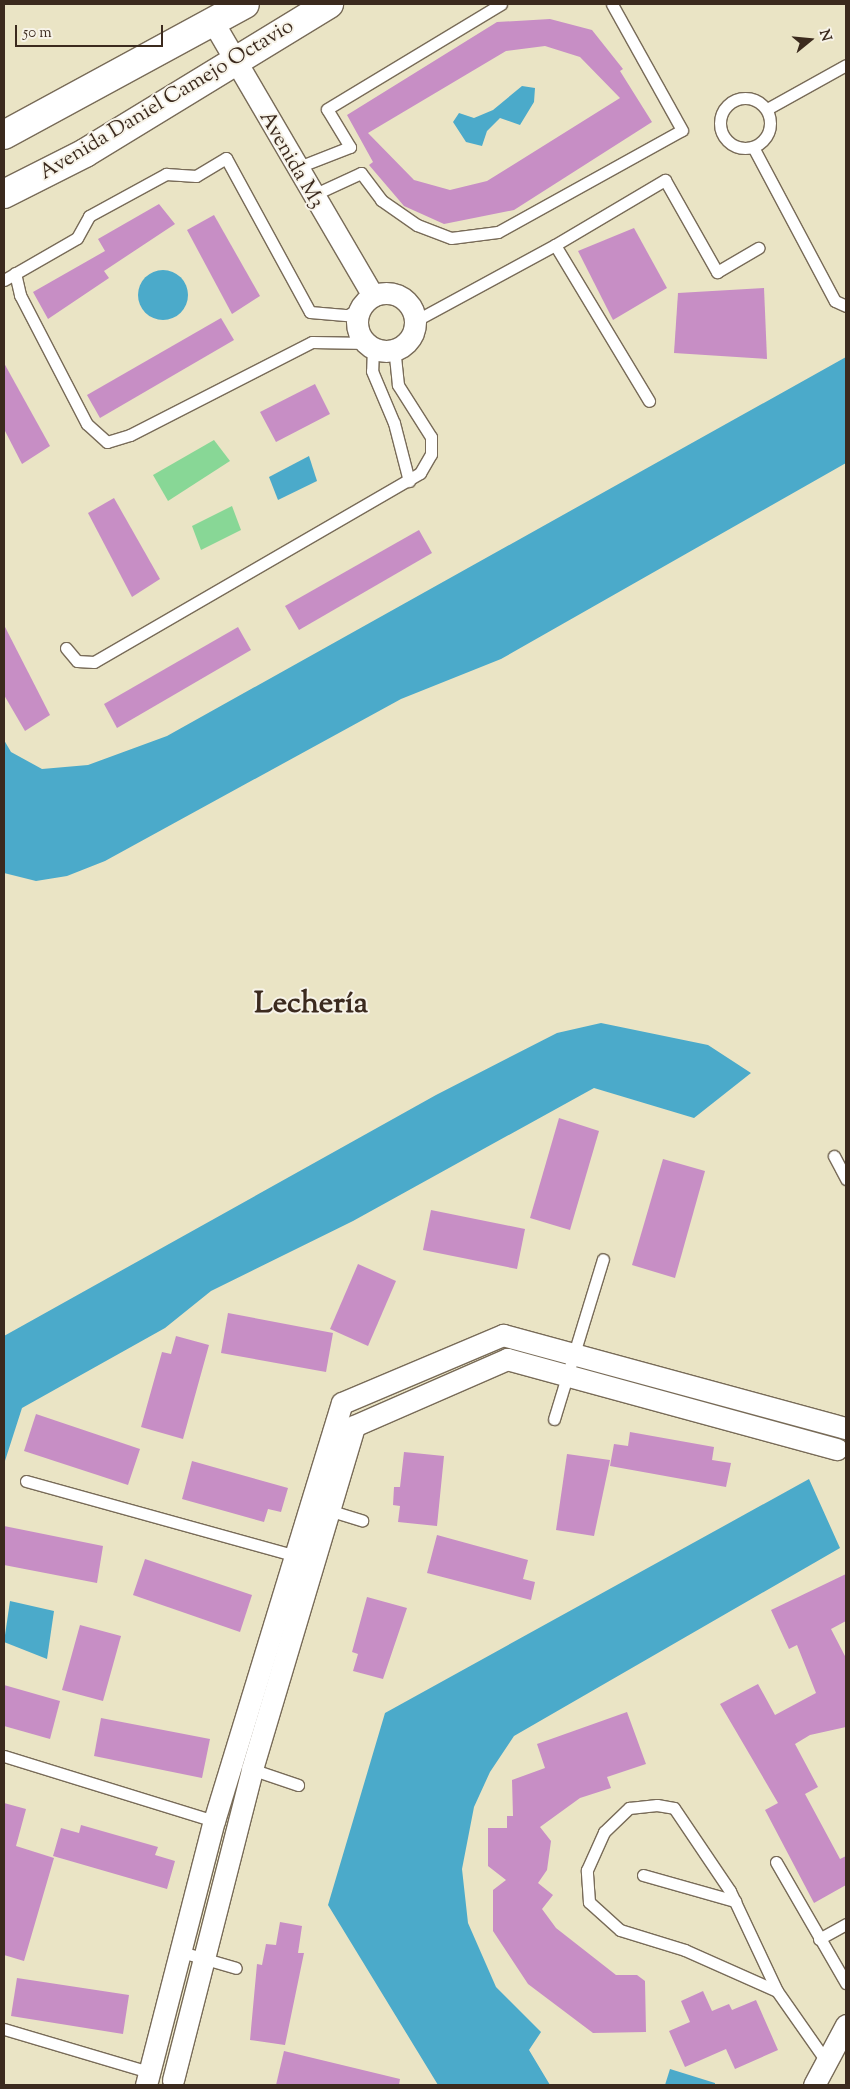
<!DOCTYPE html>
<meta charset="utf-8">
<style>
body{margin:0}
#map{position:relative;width:850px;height:2089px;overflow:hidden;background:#eae4c5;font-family:"Sorts Mill Goudy",serif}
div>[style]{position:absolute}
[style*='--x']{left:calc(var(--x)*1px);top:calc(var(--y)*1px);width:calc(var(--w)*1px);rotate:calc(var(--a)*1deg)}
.green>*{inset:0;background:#88d796}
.water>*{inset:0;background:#4baaca}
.round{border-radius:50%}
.building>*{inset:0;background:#c78ec5}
.roads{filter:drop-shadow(1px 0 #786b58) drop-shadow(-1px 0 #786b58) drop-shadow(0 1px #786b58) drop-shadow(0 -1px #786b58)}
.service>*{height:11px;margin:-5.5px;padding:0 5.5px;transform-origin:5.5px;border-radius:5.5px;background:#fff}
.service>.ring{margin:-5.5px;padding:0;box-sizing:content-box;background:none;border:11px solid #fff;border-radius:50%}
.minor>*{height:21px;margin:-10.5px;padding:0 10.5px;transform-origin:10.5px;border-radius:10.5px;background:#fff}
.minor>.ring{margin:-10.5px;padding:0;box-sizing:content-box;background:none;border:21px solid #fff;border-radius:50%}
.tertiary>*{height:28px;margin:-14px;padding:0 14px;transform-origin:14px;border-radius:14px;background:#fff}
span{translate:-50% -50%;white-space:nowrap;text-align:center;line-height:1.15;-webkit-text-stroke:4px #f7f3e8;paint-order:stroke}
.street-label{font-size:21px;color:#3b2a1e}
.town-label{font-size:31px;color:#3b2a1e;font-weight:700}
.frame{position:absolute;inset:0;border:5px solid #3b2a1e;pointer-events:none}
.north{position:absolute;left:785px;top:15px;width:50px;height:50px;-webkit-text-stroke:4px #f7f3e8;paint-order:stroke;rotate:73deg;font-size:14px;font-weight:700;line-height:20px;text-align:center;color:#3b2a1e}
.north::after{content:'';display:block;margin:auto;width:18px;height:22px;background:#3b2a1e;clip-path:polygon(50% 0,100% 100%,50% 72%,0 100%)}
.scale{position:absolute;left:15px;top:25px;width:148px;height:22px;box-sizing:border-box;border:2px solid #3b2a1e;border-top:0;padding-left:6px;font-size:15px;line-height:18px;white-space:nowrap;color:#3b2a1e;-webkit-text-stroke:4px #f7f3e8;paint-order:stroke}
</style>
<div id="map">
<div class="green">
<div style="clip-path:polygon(214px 440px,230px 461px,168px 501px,153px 475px)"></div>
<div style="clip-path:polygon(232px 506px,241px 530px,201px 550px,192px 526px)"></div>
</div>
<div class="water">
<div style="clip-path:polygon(522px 86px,535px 88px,534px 102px,520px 125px,500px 118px,487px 131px,482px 146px,466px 142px,453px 122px,459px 113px,474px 118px,493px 110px)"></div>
<div class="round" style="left:138px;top:270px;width:50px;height:50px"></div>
<div style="clip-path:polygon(846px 357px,846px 463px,501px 659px,401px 699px,105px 861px,67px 876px,36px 881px,4px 873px,4px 740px,11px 752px,42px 769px,88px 765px,167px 736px)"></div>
<div style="clip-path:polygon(309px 456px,317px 481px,278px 500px,269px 477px)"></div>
<div style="clip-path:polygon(601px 1023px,708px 1045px,751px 1073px,694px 1118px,594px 1088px,353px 1221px,211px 1291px,165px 1328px,22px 1408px,4px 1464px,4px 1336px,436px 1095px,557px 1033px)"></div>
<div style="clip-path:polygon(809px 1479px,840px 1548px,514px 1736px,490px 1772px,474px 1807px,462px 1869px,468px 1923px,496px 1987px,541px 2032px,529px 2050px,550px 2085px,438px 2085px,328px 1905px,385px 1713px)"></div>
<div style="clip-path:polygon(10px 1601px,54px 1611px,47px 1659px,4px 1642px)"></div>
<div style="clip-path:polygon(670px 2069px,715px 2083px,715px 2085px,665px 2085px)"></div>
</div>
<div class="building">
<div style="clip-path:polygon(evenodd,550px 19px,592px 30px,623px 69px,620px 71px,652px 122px,514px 210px,444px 224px,404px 206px,369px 165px,373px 162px,347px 115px,497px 22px,550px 19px,545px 46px,580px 57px,620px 98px,487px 181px,450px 190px,414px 180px,368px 133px,506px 51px,545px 46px)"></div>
<div style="clip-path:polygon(159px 204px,175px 224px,104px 271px,109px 278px,48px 319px,33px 292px,105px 251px,98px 239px)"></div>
<div style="clip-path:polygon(214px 215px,260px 296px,232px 314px,187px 230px)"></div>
<div style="clip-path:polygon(634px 228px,667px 288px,613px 320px,578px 251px)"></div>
<div style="clip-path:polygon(764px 288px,767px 359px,674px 353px,678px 293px)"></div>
<div style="clip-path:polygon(221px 318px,234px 340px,100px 418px,87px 395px)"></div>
<div style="clip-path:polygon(4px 363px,50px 446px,22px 464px,4px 429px)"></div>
<div style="clip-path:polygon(315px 384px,330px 414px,276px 442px,260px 412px)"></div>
<div style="clip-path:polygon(114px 498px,160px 579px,132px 597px,88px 513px)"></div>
<div style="clip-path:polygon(419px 530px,432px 553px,299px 630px,285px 606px)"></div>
<div style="clip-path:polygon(4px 625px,50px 715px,25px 731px,4px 695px)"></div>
<div style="clip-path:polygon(238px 627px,251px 650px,117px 728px,104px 704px)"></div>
<div style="clip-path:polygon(559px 1118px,599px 1131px,570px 1230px,530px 1218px)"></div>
<div style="clip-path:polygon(663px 1159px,705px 1171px,675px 1278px,632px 1265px)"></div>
<div style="clip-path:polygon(431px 1210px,525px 1229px,517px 1269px,423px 1250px)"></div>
<div style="clip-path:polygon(358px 1264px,396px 1281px,368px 1346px,330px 1329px)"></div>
<div style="clip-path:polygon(228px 1313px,333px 1333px,326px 1372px,221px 1353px)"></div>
<div style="clip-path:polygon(176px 1336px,209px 1345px,183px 1439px,141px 1427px,162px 1352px,171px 1354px)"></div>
<div style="clip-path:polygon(36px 1414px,140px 1449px,128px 1485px,24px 1451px)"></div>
<div style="clip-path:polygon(630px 1432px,714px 1447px,712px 1460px,731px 1463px,726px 1487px,610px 1466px,614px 1444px,628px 1446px)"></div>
<div style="clip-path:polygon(404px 1452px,444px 1456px,437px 1526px,398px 1522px,400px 1506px,393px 1505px,394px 1487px,400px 1487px)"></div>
<div style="clip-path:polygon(567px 1454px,610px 1460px,594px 1536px,556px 1530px)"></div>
<div style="clip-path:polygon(192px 1461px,288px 1488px,281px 1512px,268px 1509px,264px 1522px,182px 1499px)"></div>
<div style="clip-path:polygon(4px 1526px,103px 1546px,97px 1583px,4px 1565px)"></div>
<div style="clip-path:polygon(437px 1535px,528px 1560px,523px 1579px,535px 1582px,531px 1600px,427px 1573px)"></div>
<div style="clip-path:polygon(145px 1559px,252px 1595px,240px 1632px,133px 1595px)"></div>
<div style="clip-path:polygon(846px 1574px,846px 1621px,831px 1629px,846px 1658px,846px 1727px,810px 1735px,795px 1744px,818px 1787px,805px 1794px,840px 1859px,846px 1856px,846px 1885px,814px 1903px,765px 1810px,778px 1803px,720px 1704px,758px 1684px,775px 1715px,816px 1693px,797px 1645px,789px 1649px,771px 1610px)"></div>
<div style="clip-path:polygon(367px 1597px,407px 1608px,383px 1679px,353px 1671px,358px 1654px,352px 1652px)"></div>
<div style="clip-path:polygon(80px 1625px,121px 1636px,103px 1701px,62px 1690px)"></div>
<div style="clip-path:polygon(4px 1685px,60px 1701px,50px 1739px,4px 1726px)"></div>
<div style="clip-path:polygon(627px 1712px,646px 1764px,607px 1777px,611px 1788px,580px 1798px,540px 1827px,551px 1841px,547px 1870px,538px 1883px,553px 1895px,542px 1909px,556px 1928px,616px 1975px,637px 1975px,645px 1981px,646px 2032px,593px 2033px,528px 1984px,493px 1931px,493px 1890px,506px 1880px,488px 1866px,488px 1828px,507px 1828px,507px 1816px,513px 1816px,512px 1780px,545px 1768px,537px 1744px)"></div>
<div style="clip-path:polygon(101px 1718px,210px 1739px,202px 1778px,94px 1756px)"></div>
<div style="clip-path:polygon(4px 1803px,26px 1809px,16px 1846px,54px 1858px,24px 1961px,4px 1955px)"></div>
<div style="clip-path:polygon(81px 1825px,158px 1847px,155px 1855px,175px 1861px,167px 1889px,53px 1856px,61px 1828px,79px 1833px)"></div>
<div style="clip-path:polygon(280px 1922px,302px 1926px,298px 1953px,304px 1953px,285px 2045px,250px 2040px,257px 1964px,262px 1965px,266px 1944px,276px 1945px)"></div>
<div style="clip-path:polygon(17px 1978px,129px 1995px,123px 2034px,11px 2016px)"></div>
<div style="clip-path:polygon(703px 1991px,712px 2011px,729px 2004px,732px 2010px,756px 2000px,778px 2050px,735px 2069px,726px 2049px,685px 2067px,669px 2031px,690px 2022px,681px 2001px)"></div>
<div style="clip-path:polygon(284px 2051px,400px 2079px,399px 2085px,276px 2085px)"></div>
</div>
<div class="roads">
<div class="service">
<div class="ring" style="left:720px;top:98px;width:39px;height:39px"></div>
<div style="--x:767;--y:109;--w:90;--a:-29.1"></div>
<div style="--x:753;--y:147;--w:174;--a:62"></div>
<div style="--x:835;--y:301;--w:12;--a:24"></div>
<div style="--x:296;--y:168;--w:58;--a:-21.3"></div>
<div style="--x:350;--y:147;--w:44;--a:-121.2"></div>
<div style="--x:327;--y:109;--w:203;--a:-31.1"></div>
<div style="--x:311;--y:196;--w:55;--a:-24.7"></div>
<div style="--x:361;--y:173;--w:34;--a:53"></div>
<div style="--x:381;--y:200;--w:44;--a:34.8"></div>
<div style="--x:417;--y:225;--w:36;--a:21"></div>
<div style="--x:451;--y:238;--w:47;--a:-7.3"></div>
<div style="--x:498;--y:232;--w:210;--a:-29"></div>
<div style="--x:682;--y:130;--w:144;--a:-119.1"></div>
<div style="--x:555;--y:245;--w:128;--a:-30.6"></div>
<div style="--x:665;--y:180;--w:106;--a:60.5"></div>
<div style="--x:717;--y:272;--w:48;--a:-30.3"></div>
<div style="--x:15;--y:273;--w:23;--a:77"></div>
<div style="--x:20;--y:295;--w:145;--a:62.6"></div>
<div style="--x:87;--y:424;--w:27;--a:42"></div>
<div style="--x:107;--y:442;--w:24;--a:-17"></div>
<div style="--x:130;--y:435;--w:204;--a:-27.1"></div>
<div style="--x:312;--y:342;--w:55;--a:1"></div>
<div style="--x:4;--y:280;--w:84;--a:-29.9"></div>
<div style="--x:77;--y:238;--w:25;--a:-61"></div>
<div style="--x:89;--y:216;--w:88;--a:-28.6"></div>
<div style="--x:166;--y:174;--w:30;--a:4"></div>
<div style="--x:196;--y:176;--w:35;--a:-31"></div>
<div style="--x:226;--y:158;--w:175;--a:61.4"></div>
<div style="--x:310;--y:312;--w:38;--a:5"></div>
<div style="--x:348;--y:315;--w:14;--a:-30"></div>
<div style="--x:415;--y:321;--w:159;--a:-28.5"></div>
<div style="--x:555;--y:245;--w:182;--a:58.9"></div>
<div style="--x:373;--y:347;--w:24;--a:92"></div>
<div style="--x:372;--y:371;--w:56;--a:67.1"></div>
<div style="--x:394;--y:423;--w:60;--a:75.5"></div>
<div style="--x:66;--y:648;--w:17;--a:50"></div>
<div style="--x:77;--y:661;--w:17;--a:3"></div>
<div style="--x:94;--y:662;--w:377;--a:-30.1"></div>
<div style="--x:420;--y:473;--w:22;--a:-60"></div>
<div style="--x:431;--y:454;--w:17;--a:-90"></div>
<div style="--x:431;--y:437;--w:62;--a:-122.4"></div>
<div style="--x:398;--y:385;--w:36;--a:-96"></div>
<div style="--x:834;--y:1156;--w:26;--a:62"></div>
<div style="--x:554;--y:1419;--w:167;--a:-73"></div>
<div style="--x:26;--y:1481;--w:276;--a:15.5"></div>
<div style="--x:325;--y:1509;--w:39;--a:17"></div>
<div style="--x:4;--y:1756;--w:220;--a:17.2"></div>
<div style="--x:248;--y:1768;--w:53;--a:18.8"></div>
<div style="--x:776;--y:1862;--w:140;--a:60"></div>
<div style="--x:643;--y:1875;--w:96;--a:15.8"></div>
<div style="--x:819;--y:1939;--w:31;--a:-29"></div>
<div style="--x:178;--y:1951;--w:60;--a:16.3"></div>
<div style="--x:777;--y:1991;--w:101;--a:-156"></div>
<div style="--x:685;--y:1950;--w:68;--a:-162.9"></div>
<div style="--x:620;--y:1930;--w:42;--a:-137.9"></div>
<div style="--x:589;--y:1902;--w:32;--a:-94"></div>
<div style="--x:587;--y:1870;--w:42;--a:-65.9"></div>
<div style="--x:604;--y:1832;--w:35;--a:-44"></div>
<div style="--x:629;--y:1808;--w:28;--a:-6"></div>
<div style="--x:657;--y:1805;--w:17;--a:10"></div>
<div style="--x:674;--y:1808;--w:100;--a:56"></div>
<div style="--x:730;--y:1891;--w:110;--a:64.8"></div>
<div style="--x:777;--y:1991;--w:85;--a:55"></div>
<div style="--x:4;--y:2029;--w:151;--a:16.5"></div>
</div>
<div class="minor">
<div style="--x:213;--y:22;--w:317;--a:59.7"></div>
<div class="ring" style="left:357px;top:293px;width:37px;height:37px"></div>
<div style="--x:173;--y:2080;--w:321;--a:-75.7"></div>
<div style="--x:252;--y:1769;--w:358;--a:-73.4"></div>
<div style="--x:354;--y:1426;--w:167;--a:-23.6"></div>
<div style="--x:507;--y:1359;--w:342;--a:15.3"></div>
<div style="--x:146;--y:2085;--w:273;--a:-75.6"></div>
<div style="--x:214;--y:1821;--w:437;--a:-73"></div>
<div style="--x:342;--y:1403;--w:175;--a:-22.9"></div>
<div style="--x:503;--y:1335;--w:355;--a:15.2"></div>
<div style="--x:814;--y:2085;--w:68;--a:-61.9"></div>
</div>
<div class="tertiary">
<div style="--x:4;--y:135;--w:274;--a:-28.5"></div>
<div style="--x:4;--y:194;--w:91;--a:-26.8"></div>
<div style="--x:85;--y:153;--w:286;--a:-31.4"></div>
</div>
</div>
<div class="street-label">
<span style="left:167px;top:100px;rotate:-31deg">Avenida Daniel Camejo Octavio</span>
<span style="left:291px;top:160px;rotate:60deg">Avenida M3</span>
</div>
<div class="town-label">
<span style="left:311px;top:1005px">Lechería</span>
</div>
<div class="frame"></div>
<div class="north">N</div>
<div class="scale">50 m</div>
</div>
